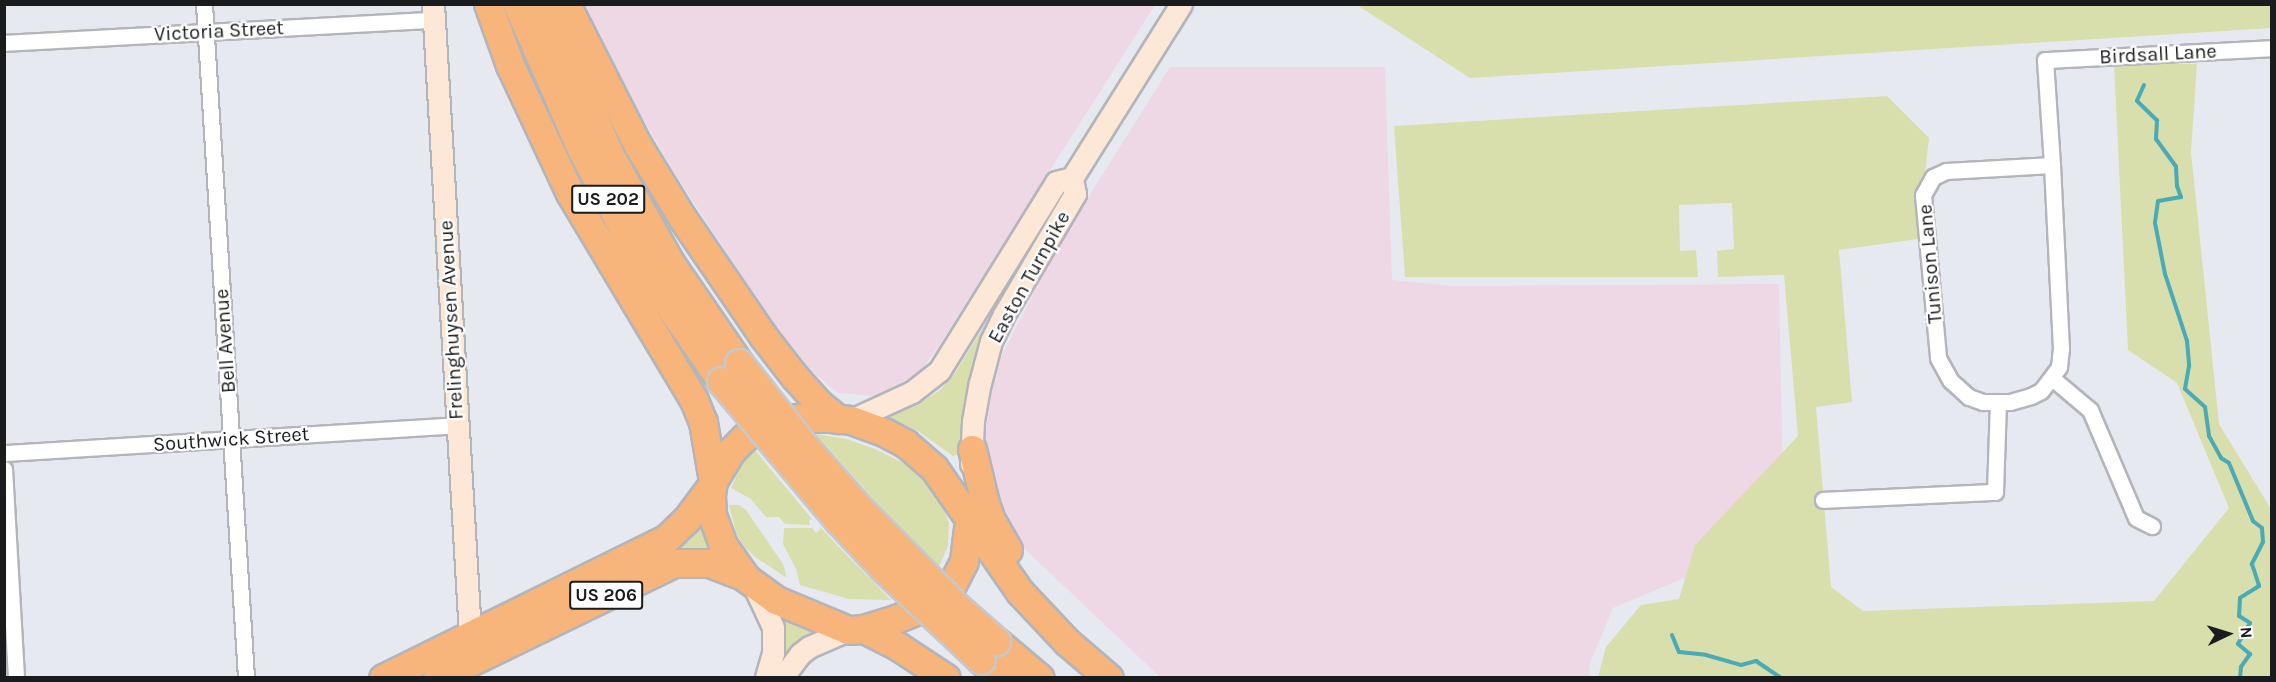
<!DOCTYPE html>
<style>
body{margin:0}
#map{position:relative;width:2276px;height:682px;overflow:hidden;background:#e7e9f0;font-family:Karla,sans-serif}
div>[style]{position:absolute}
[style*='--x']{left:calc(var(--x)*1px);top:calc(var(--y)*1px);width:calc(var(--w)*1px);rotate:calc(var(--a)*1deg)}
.commercial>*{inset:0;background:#efd8e5}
.green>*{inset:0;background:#d8dfac}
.stream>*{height:4px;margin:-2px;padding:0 2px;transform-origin:2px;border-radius:2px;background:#4aaab5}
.roads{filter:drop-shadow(2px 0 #b3b5bb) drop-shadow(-2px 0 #b3b5bb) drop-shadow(0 2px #b3b5bb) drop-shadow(0 -2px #b3b5bb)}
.street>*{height:15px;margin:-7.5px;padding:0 7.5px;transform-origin:7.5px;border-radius:7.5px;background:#fff}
.secondary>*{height:21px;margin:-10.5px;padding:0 10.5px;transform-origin:10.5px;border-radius:10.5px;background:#fde8d7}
.highway>*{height:27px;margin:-13.5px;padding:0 13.5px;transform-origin:13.5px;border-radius:13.5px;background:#f7b47b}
.bridges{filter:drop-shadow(2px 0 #c8c8c9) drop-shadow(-2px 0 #c8c8c9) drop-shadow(0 2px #c8c8c9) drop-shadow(0 -2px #c8c8c9)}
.highway-bridge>*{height:27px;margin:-13.5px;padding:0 13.5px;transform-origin:13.5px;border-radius:13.5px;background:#f7b47b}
span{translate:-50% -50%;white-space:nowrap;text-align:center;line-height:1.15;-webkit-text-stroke:4.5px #fff;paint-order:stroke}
.shield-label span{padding:2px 4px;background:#fff;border:2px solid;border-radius:4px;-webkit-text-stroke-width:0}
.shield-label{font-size:18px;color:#1a1b1d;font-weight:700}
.street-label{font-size:20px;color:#1a1b1d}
.frame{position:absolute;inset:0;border:6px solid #1a1b1d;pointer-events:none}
.north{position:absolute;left:2198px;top:604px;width:60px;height:60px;-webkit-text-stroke:4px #fff;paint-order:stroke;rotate:86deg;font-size:16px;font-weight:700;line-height:24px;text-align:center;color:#1a1b1d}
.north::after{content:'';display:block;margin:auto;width:21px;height:27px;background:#1a1b1d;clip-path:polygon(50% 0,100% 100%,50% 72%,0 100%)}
</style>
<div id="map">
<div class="commercial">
<div style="clip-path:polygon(576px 5px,1155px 5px,938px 347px,922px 369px,880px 397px,838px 393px,796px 358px,677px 177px)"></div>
<div style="clip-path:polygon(1170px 67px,1385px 67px,1392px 280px,1452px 286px,1779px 284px,1784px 536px,1613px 608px,1590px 663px,1589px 677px,1160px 677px,1009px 534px,984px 448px,993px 373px,1057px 247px)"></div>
</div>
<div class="green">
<div style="clip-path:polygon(2271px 4px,2271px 28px,1470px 78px,1357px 5px)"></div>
<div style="clip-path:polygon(2114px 64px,2197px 64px,2191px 152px,2219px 424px,2271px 509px,2271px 677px,1598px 677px,1606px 647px,1641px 605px,1679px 599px,1695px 545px,1798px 436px,1784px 275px,1718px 277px,1717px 251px,1734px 249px,1732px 203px,1679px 205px,1680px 251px,1696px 250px,1698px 277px,1405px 277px,1394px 126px,1887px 96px,1929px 138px,1924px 181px,1925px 238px,1839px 250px,1852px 402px,1816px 407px,1831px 587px,1863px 611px,2154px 601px,2229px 508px,2177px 383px,2128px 350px)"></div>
<div style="clip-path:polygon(989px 318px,993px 320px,971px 388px,959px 454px,953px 456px,918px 431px,890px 418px,889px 415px,919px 404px,940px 390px,955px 373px)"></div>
<div style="clip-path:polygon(816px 434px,846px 439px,875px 449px,903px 463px,929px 483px,941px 501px,949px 523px,948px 546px,939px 567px,876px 502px)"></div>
<div style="clip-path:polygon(754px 449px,812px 519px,809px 520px,810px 525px,785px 524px,779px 517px,766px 517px,751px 499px,731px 488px,741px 465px)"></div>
<div style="clip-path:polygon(729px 505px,739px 505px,746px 510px,783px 564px,787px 578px,755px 557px,744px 546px,736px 533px)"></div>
<div style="clip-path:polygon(699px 524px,704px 524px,718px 550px,672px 550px,684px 541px)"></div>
<div style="clip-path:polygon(819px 526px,840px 548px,891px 600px,849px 599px,800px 585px,796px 569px,783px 544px,784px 528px,812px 528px,816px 533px,820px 530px)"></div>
<div style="clip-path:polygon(784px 616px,820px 630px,803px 639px,782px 659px,779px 620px)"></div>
</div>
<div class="stream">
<div style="--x:2144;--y:85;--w:17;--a:114"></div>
<div style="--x:2137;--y:101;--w:28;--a:44"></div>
<div style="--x:2157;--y:120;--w:19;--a:93"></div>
<div style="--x:2156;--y:139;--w:34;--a:54"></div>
<div style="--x:2176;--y:167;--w:19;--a:87"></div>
<div style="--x:2177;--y:186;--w:12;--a:70"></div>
<div style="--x:2181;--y:197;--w:23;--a:170"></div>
<div style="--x:2158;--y:201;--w:22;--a:98"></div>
<div style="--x:2155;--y:223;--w:52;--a:78.9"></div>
<div style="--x:2165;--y:274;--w:71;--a:71.8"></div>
<div style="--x:2187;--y:341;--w:25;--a:85"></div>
<div style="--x:2189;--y:366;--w:23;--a:100"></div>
<div style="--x:2185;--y:389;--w:27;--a:42"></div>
<div style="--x:2205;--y:407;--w:29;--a:82"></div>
<div style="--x:2209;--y:436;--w:25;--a:61"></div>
<div style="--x:2221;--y:458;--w:9;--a:32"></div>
<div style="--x:2229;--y:463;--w:63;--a:67.5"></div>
<div style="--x:2253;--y:521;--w:11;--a:38"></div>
<div style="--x:2262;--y:528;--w:14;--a:86"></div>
<div style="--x:2263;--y:542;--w:25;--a:117"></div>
<div style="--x:2252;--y:564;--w:23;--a:72"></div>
<div style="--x:2259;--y:586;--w:22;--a:148"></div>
<div style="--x:2240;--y:598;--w:18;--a:93"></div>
<div style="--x:2239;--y:616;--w:13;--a:32"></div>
<div style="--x:2250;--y:623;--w:24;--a:120"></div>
<div style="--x:2238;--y:644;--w:16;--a:40"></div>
<div style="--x:2250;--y:654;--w:16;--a:125"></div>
<div style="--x:2241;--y:667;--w:11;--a:95"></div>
<div style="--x:1672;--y:635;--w:18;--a:68"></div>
<div style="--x:1679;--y:652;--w:27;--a:6"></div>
<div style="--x:1706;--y:655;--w:36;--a:16"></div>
<div style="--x:1741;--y:665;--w:16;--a:-15"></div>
<div style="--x:1756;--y:661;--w:30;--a:34"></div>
</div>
<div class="roads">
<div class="street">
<div style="--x:204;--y:4;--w:675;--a:86.43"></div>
<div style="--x:4;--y:43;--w:431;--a:-3.1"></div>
<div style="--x:2052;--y:165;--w:106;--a:176.8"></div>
<div style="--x:1946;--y:171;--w:14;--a:155"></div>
<div style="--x:1933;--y:177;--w:21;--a:119"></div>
<div style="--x:1923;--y:195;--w:164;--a:84.7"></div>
<div style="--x:1938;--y:358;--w:26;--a:61"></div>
<div style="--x:1951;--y:381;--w:24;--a:42"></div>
<div style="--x:1969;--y:397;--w:15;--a:20"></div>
<div style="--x:1983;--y:402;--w:27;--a:0"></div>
<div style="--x:2010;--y:402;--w:22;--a:-16"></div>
<div style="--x:2031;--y:396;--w:11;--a:-27"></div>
<div style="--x:2041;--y:391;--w:30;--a:-53"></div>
<div style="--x:2059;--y:367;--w:18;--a:-84"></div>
<div style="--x:2061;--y:349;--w:184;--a:-92.8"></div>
<div style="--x:2052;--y:165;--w:105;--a:-93.8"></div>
<div style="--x:2045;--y:60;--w:227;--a:-3"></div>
<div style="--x:2052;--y:378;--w:50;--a:40.1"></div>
<div style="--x:2090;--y:410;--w:117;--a:66.9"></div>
<div style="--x:2136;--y:518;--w:18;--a:27"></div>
<div style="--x:4;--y:453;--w:454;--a:-3.5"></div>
<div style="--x:4;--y:469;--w:209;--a:86.7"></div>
<div style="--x:1823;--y:500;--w:172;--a:-2.7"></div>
<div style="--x:1995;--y:492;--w:90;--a:-88.1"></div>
</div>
<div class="secondary">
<div style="--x:433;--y:4;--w:632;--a:86.64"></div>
<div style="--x:851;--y:420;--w:67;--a:-24.7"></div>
<div style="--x:912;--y:392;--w:34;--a:-38"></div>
<div style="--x:939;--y:371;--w:222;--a:-58.2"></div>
<div style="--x:1056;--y:182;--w:16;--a:-14"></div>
<div style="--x:971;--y:464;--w:43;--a:-87.3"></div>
<div style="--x:973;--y:421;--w:39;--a:-80"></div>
<div style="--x:980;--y:383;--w:43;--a:-75.3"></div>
<div style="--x:991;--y:341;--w:28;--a:-64"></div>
<div style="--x:1003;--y:316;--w:142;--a:-59.5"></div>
<div style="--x:1075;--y:194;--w:16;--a:-101"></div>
<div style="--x:1072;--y:178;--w:205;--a:-57.9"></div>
<div style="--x:753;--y:584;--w:47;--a:65.1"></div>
<div style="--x:773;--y:627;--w:26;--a:90"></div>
<div style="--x:773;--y:653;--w:26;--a:106"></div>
<div style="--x:782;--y:678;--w:30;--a:-53"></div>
<div style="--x:800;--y:654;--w:11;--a:-38"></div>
<div style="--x:809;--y:647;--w:43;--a:-23.6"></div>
</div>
<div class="highway">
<div style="--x:488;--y:4;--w:65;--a:70.2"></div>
<div style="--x:510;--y:65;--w:141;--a:64.9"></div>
<div style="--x:570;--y:193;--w:241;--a:59.1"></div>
<div style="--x:694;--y:400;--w:24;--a:68"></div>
<div style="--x:703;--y:422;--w:60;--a:80.4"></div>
<div style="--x:517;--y:4;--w:156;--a:66.2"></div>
<div style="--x:580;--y:147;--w:116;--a:62.3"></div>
<div style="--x:634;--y:250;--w:48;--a:58.6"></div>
<div style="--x:659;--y:291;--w:109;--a:55.4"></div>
<div style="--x:544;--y:4;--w:165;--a:66.4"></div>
<div style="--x:610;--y:155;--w:125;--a:60.8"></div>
<div style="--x:671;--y:264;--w:120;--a:55.5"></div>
<div style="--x:566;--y:4;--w:157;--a:63.1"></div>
<div style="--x:637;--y:144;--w:88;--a:58.5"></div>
<div style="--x:683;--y:219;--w:142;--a:55.6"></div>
<div style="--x:763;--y:336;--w:51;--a:52.2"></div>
<div style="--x:794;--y:376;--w:36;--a:48"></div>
<div style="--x:818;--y:403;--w:26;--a:39"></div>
<div style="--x:972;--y:449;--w:56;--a:76.5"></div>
<div style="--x:985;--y:503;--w:18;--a:71"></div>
<div style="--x:991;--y:520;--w:34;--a:60"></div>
<div style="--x:969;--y:520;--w:41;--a:97"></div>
<div style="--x:964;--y:561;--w:34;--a:117"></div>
<div style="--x:949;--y:591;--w:16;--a:137"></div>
<div style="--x:937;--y:602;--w:44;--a:157.5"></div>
<div style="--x:896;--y:619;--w:34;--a:163"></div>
<div style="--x:864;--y:629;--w:16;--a:176"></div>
<div style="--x:848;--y:630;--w:78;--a:-157.4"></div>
<div style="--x:776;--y:600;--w:37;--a:-144"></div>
<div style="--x:746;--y:578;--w:40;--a:-124.9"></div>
<div style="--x:723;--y:545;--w:32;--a:-110"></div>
<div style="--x:712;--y:515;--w:20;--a:-93"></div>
<div style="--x:711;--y:495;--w:14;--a:-82"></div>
<div style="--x:713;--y:481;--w:35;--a:-59"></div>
<div style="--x:731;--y:451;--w:20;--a:-45"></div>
<div style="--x:745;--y:437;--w:20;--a:-33"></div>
<div style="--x:762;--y:426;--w:37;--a:-13"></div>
<div style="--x:798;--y:418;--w:32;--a:0"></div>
<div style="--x:830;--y:418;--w:21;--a:5"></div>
<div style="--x:851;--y:420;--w:35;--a:20"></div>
<div style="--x:884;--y:432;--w:24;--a:28"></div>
<div style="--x:905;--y:443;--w:38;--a:41"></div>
<div style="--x:934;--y:468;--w:151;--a:55.3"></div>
<div style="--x:1020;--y:592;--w:69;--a:46.8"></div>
<div style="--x:1067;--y:642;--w:55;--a:40.6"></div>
<div style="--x:864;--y:629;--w:39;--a:27"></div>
<div style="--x:899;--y:647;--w:56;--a:33.4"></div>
<div style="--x:996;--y:641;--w:57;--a:40.1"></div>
<div style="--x:981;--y:660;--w:28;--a:41"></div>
<div style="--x:383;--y:678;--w:315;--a:-26.2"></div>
<div style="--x:666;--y:539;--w:28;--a:-44"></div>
<div style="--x:686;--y:520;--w:44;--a:-53.4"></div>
<div style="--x:437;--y:678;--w:263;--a:-25.9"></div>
<div style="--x:674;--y:563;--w:35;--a:0"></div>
<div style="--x:709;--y:563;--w:39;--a:21"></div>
</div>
</div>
<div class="bridges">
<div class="highway-bridge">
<div style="--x:739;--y:363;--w:108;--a:51.8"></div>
<div style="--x:806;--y:448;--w:79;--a:48.6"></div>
<div style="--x:858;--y:507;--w:141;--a:45.3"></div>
<div style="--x:957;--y:607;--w:52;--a:41.1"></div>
<div style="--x:721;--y:381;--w:182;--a:49.9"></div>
<div style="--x:838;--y:520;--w:66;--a:46.8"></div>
<div style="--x:883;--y:568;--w:134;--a:43.2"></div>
</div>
</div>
<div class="shield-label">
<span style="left:608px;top:199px">US 202</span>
<span style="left:606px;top:595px">US 206</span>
</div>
<div class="street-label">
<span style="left:219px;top:31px;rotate:-3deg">Victoria Street</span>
<span style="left:2158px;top:54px;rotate:-3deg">Birdsall Lane</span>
<span style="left:1930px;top:264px;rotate:-95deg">Tunison Lane</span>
<span style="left:1029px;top:277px;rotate:-61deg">Easton Turnpike</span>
<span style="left:451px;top:320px;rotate:-93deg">Frelinghuysen Avenue</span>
<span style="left:225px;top:341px;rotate:-94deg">Bell Avenue</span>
<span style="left:231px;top:439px;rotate:-4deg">Southwick Street</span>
</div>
<div class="frame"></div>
<div class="north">N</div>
</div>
